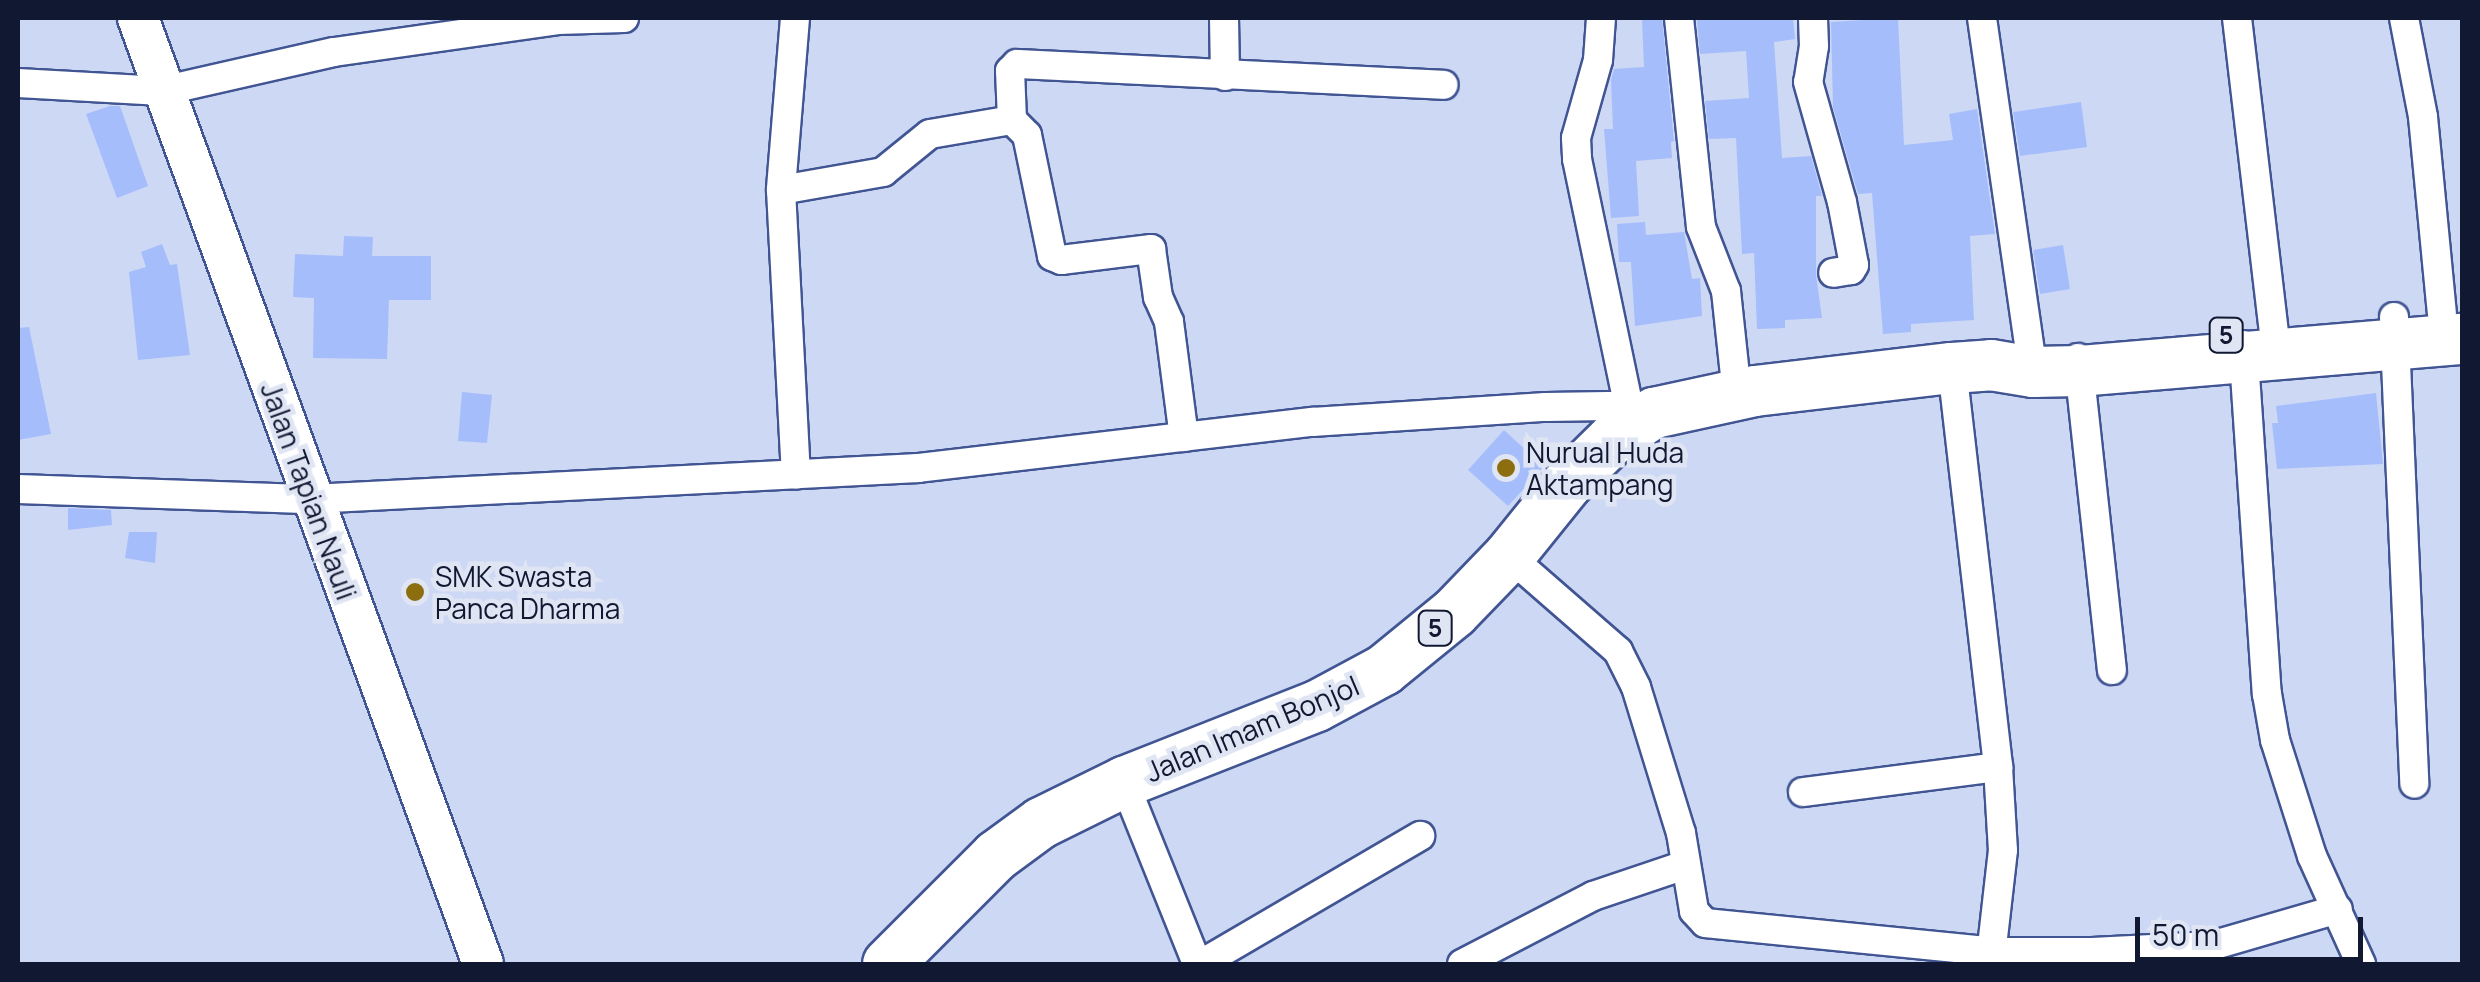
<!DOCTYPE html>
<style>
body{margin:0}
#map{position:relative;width:2480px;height:982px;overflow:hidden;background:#cdd8f5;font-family:Manrope,sans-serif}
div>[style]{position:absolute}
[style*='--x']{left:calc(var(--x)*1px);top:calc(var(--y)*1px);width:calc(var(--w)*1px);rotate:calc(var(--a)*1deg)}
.building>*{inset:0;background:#a6bdfc}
.roads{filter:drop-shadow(2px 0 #415593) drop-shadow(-2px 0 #415593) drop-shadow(0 2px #415593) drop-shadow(0 -2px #415593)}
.street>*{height:28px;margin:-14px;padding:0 14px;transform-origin:14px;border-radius:14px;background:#fff}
.secondary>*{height:40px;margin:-20px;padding:0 20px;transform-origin:20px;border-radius:20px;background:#fff}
.highway>*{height:50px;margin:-25px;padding:0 25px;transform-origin:25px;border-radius:25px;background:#fff}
.dots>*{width:28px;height:28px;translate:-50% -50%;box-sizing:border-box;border:5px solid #e0e5f4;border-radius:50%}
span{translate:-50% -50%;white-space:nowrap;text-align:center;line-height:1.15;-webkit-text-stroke:9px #e0e5f4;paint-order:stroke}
.shield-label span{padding:2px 8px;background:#e0e5f4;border:2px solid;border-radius:8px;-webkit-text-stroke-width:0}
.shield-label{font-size:25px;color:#111932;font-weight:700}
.poi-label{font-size:28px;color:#111932}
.left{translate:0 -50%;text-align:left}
.street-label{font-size:28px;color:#111932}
.frame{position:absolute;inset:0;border:20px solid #111932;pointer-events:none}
.scale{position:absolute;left:2135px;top:917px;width:228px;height:45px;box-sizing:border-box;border:5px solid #111932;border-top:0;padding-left:12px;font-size:30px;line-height:35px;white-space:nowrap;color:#111932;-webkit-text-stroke:8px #e0e5f4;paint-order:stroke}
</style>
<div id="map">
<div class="building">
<div style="clip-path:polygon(1662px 18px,1674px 141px,1671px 142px,1672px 158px,1636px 161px,1639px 216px,1611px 218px,1604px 129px,1613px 129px,1611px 80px,1614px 69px,1644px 67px,1642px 19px)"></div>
<div style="clip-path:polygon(1697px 18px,1793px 18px,1795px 39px,1774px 42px,1782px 158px,1811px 156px,1822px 196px,1816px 196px,1816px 275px,1822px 318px,1785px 320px,1785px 328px,1757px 329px,1754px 253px,1742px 254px,1736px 138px,1709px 139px,1705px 101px,1749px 98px,1746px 51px,1700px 54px)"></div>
<div style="clip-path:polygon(1898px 18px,1904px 145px,1953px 140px,1949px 114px,1977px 109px,1995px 234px,1970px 236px,1974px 320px,1911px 324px,1911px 332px,1883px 334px,1872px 193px,1858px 194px,1833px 107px,1831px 22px)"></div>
<div style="clip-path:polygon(2081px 102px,2087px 147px,2020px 156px,2013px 112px)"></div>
<div style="clip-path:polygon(110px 106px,120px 106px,148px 186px,117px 198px,86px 114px)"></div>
<div style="clip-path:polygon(1645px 222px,1646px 235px,1684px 232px,1692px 279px,1700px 278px,1702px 316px,1635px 326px,1631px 262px,1619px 262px,1617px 224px)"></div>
<div style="clip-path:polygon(344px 236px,373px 237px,372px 256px,431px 256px,431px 300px,389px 300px,387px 359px,313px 358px,314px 298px,293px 297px,295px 254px,343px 256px)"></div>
<div style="clip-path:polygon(162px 244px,170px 265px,177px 264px,190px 355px,138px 360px,129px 272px,146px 267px,141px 252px)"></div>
<div style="clip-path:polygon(2063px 245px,2070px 289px,2040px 294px,2033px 250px)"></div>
<div style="clip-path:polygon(29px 327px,51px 434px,18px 440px,18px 328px)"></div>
<div style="clip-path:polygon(462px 392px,492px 395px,487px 443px,458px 441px)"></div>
<div style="clip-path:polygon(2376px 393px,2383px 464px,2277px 469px,2272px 423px,2278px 423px,2276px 406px)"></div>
<div style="clip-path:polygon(1504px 430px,1544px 467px,1508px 506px,1468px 470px)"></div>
<div style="clip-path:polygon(68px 508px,111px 510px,112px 525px,68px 530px)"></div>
<div style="clip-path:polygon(129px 532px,157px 532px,155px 563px,125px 558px)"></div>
</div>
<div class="roads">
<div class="street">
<div style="--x:795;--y:18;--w:173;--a:94.7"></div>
<div style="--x:781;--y:190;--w:285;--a:87"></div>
<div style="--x:1224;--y:18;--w:58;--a:89"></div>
<div style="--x:1601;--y:18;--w:42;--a:94.1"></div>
<div style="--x:1598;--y:60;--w:81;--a:105.8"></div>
<div style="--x:1576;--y:138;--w:21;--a:87"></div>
<div style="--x:1577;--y:159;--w:254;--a:78.2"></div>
<div style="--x:1679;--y:18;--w:210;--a:84"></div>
<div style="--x:1701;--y:227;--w:69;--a:68.7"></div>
<div style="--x:1726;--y:291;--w:104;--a:83.9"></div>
<div style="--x:1813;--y:18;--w:28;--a:88"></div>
<div style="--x:1814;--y:46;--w:36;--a:99"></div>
<div style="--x:1808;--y:82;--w:125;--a:74.2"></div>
<div style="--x:1842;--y:202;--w:64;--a:79.2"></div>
<div style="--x:1854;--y:265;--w:6;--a:121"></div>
<div style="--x:1851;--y:270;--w:18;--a:171"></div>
<div style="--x:1982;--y:18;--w:335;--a:81.8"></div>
<div style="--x:2237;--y:18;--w:315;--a:83.3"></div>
<div style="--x:2404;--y:18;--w:101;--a:79.1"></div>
<div style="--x:2423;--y:117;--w:197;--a:84.5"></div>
<div style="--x:18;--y:83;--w:144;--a:3.2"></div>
<div style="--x:162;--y:91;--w:176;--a:-12.8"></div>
<div style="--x:334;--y:52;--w:226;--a:-8.1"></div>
<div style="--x:558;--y:20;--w:66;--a:-1.7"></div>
<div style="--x:1012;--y:120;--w:21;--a:45"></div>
<div style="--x:1027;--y:135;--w:124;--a:78.3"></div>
<div style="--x:1052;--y:256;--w:10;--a:24"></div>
<div style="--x:1061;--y:260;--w:91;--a:-7"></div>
<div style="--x:1151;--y:249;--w:49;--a:81.7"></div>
<div style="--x:1158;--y:297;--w:27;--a:66"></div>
<div style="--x:1169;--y:322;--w:116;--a:82.6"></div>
<div style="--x:781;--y:190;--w:104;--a:-10"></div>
<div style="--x:883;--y:172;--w:60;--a:-39"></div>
<div style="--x:930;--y:134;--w:83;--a:-9.7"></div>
<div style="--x:1012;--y:120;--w:49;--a:-92.3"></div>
<div style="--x:1010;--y:71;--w:10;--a:-45"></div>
<div style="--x:1017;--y:64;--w:427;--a:2.8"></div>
<div style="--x:2394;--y:317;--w:467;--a:87.5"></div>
<div style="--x:2243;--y:345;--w:350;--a:86.1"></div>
<div style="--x:2267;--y:694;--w:47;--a:80.1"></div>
<div style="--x:2275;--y:740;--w:122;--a:72.3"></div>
<div style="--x:2312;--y:856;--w:119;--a:65.6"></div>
<div style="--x:2078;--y:358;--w:314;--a:83.8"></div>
<div style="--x:1952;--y:368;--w:402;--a:83.4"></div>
<div style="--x:1998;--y:767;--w:83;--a:86.6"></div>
<div style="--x:2003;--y:850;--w:115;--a:96.5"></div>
<div style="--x:18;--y:489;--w:293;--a:2"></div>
<div style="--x:311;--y:499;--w:608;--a:-2.92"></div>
<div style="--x:918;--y:468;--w:397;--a:-6.7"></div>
<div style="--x:1312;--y:422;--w:234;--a:-3.7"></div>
<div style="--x:1546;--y:407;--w:62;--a:-0.9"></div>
<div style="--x:1608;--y:406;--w:45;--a:7.6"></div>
<div style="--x:1509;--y:556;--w:145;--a:41.1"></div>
<div style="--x:1618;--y:651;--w:40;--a:63.4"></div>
<div style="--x:1636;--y:687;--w:153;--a:72.9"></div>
<div style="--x:1681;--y:833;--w:79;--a:80.5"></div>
<div style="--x:1694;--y:911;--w:16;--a:47"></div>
<div style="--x:1705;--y:923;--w:290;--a:5.7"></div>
<div style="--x:1994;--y:952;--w:98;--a:0"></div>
<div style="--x:2092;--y:952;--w:119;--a:-2.9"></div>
<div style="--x:2211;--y:946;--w:132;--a:-16.2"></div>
<div style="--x:1124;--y:782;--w:196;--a:68.1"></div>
<div style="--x:1803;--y:792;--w:197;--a:-7.3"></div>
<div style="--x:1201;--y:964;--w:254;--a:-30.3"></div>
<div style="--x:1462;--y:964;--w:148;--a:-27.4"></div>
<div style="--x:1593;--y:896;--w:97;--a:-18.6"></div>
</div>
<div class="secondary">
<div style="--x:138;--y:18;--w:1007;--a:69.96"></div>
</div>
<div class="highway">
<div style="--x:888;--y:964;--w:153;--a:-45"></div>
<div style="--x:996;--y:856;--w:56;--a:-36.3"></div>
<div style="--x:1041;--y:823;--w:93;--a:-26.3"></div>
<div style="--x:1124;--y:782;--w:207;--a:-21.5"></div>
<div style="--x:1317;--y:706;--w:76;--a:-28.2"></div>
<div style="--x:1384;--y:670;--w:90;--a:-39.2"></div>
<div style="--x:1454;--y:613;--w:79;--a:-46"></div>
<div style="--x:1509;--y:556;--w:92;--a:-51.1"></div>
<div style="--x:1567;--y:484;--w:64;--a:-44.4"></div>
<div style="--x:1613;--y:439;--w:49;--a:-32.4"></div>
<div style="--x:1654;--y:413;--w:103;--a:-12.3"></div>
<div style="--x:1755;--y:391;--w:198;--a:-6.7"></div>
<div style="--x:1952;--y:368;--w:39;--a:-4"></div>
<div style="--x:1991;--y:365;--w:43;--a:9.5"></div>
<div style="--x:2033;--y:372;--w:46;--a:-1.2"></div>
<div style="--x:2079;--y:371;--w:384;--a:-4.8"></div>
</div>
</div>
<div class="dots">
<div style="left:1506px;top:468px;background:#8c6e0f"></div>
<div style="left:415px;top:592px;background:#8c6e0f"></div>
</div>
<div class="shield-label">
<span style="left:2226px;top:335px">5</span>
<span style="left:1435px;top:628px">5</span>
</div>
<div class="poi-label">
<span class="left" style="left:1526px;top:468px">Nurual Huda<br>Aktampang</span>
<span class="left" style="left:435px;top:592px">SMK Swasta<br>Panca Dharma</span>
</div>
<div class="street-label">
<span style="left:309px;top:491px;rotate:70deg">Jalan Tapian Nauli</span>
<span style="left:1252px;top:728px;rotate:-23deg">Jalan Imam Bonjol</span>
</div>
<div class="frame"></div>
<div class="scale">50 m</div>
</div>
